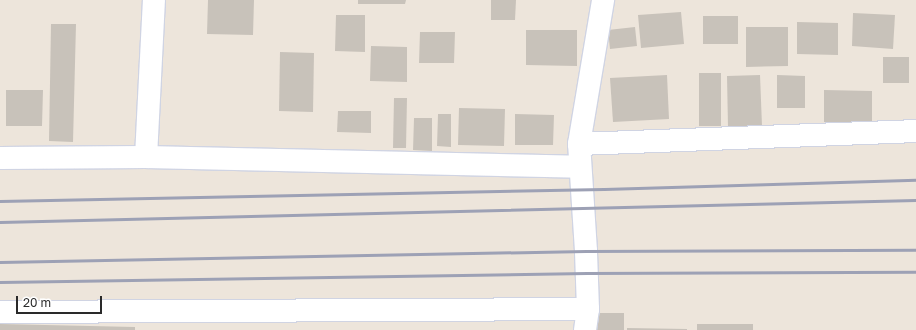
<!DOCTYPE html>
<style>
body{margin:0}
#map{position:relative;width:916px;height:330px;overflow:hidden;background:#ede5db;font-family:"Golos Text",sans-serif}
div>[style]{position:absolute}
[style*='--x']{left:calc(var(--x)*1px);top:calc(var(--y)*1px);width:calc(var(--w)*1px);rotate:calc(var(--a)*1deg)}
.building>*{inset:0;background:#c8c2ba}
.roads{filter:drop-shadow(1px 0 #d0d4e3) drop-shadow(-1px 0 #d0d4e3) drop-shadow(0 1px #d0d4e3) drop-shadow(0 -1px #d0d4e3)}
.minor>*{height:22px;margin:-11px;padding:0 11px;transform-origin:11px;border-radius:11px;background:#fff}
.rail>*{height:3px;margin:-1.5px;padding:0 1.5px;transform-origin:1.5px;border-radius:1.5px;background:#9da1b5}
span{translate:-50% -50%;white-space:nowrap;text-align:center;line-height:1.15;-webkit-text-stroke:3px #fff;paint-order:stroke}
.scale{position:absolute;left:16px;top:296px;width:86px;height:18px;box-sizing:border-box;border:2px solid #2a2a2a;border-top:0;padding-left:5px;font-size:12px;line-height:14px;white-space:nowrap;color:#2a2a2a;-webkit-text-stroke:3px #fff;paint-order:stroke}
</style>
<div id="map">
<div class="building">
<div style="clip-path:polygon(208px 0,254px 0,253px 35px,207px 34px)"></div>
<div style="clip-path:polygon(358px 0,406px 0,405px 4px,358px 4px)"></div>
<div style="clip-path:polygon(491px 0,516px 0,515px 20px,491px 20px)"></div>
<div style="clip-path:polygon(681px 12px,684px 44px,641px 48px,638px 15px)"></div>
<div style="clip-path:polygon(853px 13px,895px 15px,893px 49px,852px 46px)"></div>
<div style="clip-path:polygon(336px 15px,365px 15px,365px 52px,335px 51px)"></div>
<div style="clip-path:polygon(703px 16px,738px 16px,738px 44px,703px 44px)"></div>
<div style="clip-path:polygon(797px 22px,838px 23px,838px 55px,797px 54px)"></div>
<div style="clip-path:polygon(51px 24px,76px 24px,73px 142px,49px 141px)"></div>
<div style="clip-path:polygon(635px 27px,637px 46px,610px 49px,608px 30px)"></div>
<div style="clip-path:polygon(746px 27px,788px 27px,788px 66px,746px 67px)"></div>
<div style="clip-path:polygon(526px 30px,577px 30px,577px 66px,526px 65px)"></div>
<div style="clip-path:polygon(420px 32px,455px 32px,454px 63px,419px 63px)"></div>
<div style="clip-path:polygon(371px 46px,407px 47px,407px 82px,370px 81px)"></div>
<div style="clip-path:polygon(280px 52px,314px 53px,313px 112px,279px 111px)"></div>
<div style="clip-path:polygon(883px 57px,909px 57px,909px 83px,883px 83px)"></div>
<div style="clip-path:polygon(699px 73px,721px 73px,721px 126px,699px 126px)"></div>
<div style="clip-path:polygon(667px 75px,669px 119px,613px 122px,610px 78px)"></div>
<div style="clip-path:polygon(760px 75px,762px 126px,728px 127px,727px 76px)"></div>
<div style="clip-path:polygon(777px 75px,805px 76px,805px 108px,777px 108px)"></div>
<div style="clip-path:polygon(6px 90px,43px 90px,42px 126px,6px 126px)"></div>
<div style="clip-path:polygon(824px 90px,872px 91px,872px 123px,824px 122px)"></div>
<div style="clip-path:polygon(394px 98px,407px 98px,406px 148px,393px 148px)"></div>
<div style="clip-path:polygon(459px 108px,505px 109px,504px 146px,458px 145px)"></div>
<div style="clip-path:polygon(338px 111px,371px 111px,371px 133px,337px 132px)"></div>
<div style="clip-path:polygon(438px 114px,451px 114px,451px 147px,437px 146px)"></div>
<div style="clip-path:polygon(515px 114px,554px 115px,553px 145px,515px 145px)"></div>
<div style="clip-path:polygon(414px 118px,432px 118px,432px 151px,413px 150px)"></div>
<div style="clip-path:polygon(591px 313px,624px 313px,624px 330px,591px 330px)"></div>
<div style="clip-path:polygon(0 324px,135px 327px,135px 330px,0 330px)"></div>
<div style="clip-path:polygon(697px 324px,753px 324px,753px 330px,697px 330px)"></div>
<div style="clip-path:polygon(627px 328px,687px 329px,687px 330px,627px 330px)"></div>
</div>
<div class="roads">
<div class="minor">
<div style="--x:579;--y:144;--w:337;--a:-2.2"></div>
<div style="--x:146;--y:157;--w:157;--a:-87.1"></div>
<div style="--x:0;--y:158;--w:146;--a:-0.4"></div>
<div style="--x:146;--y:157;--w:434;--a:1.3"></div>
<div style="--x:0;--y:312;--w:588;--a:-0.29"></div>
<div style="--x:585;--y:330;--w:21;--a:-82"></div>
<div style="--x:588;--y:309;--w:58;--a:-92"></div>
<div style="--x:586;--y:251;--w:107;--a:-93.7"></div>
<div style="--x:579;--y:144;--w:146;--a:-80.5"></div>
</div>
</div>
<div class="rail">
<div style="--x:0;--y:201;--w:604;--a:-1.14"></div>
<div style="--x:604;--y:189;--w:312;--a:-1.7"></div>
<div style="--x:0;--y:222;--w:916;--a:-1.38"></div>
<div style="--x:0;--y:262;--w:586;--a:-1.08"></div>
<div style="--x:586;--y:251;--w:330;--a:-0.2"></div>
<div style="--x:0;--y:282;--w:587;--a:-0.88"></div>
<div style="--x:587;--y:273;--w:329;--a:-0.2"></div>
</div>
<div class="scale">20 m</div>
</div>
